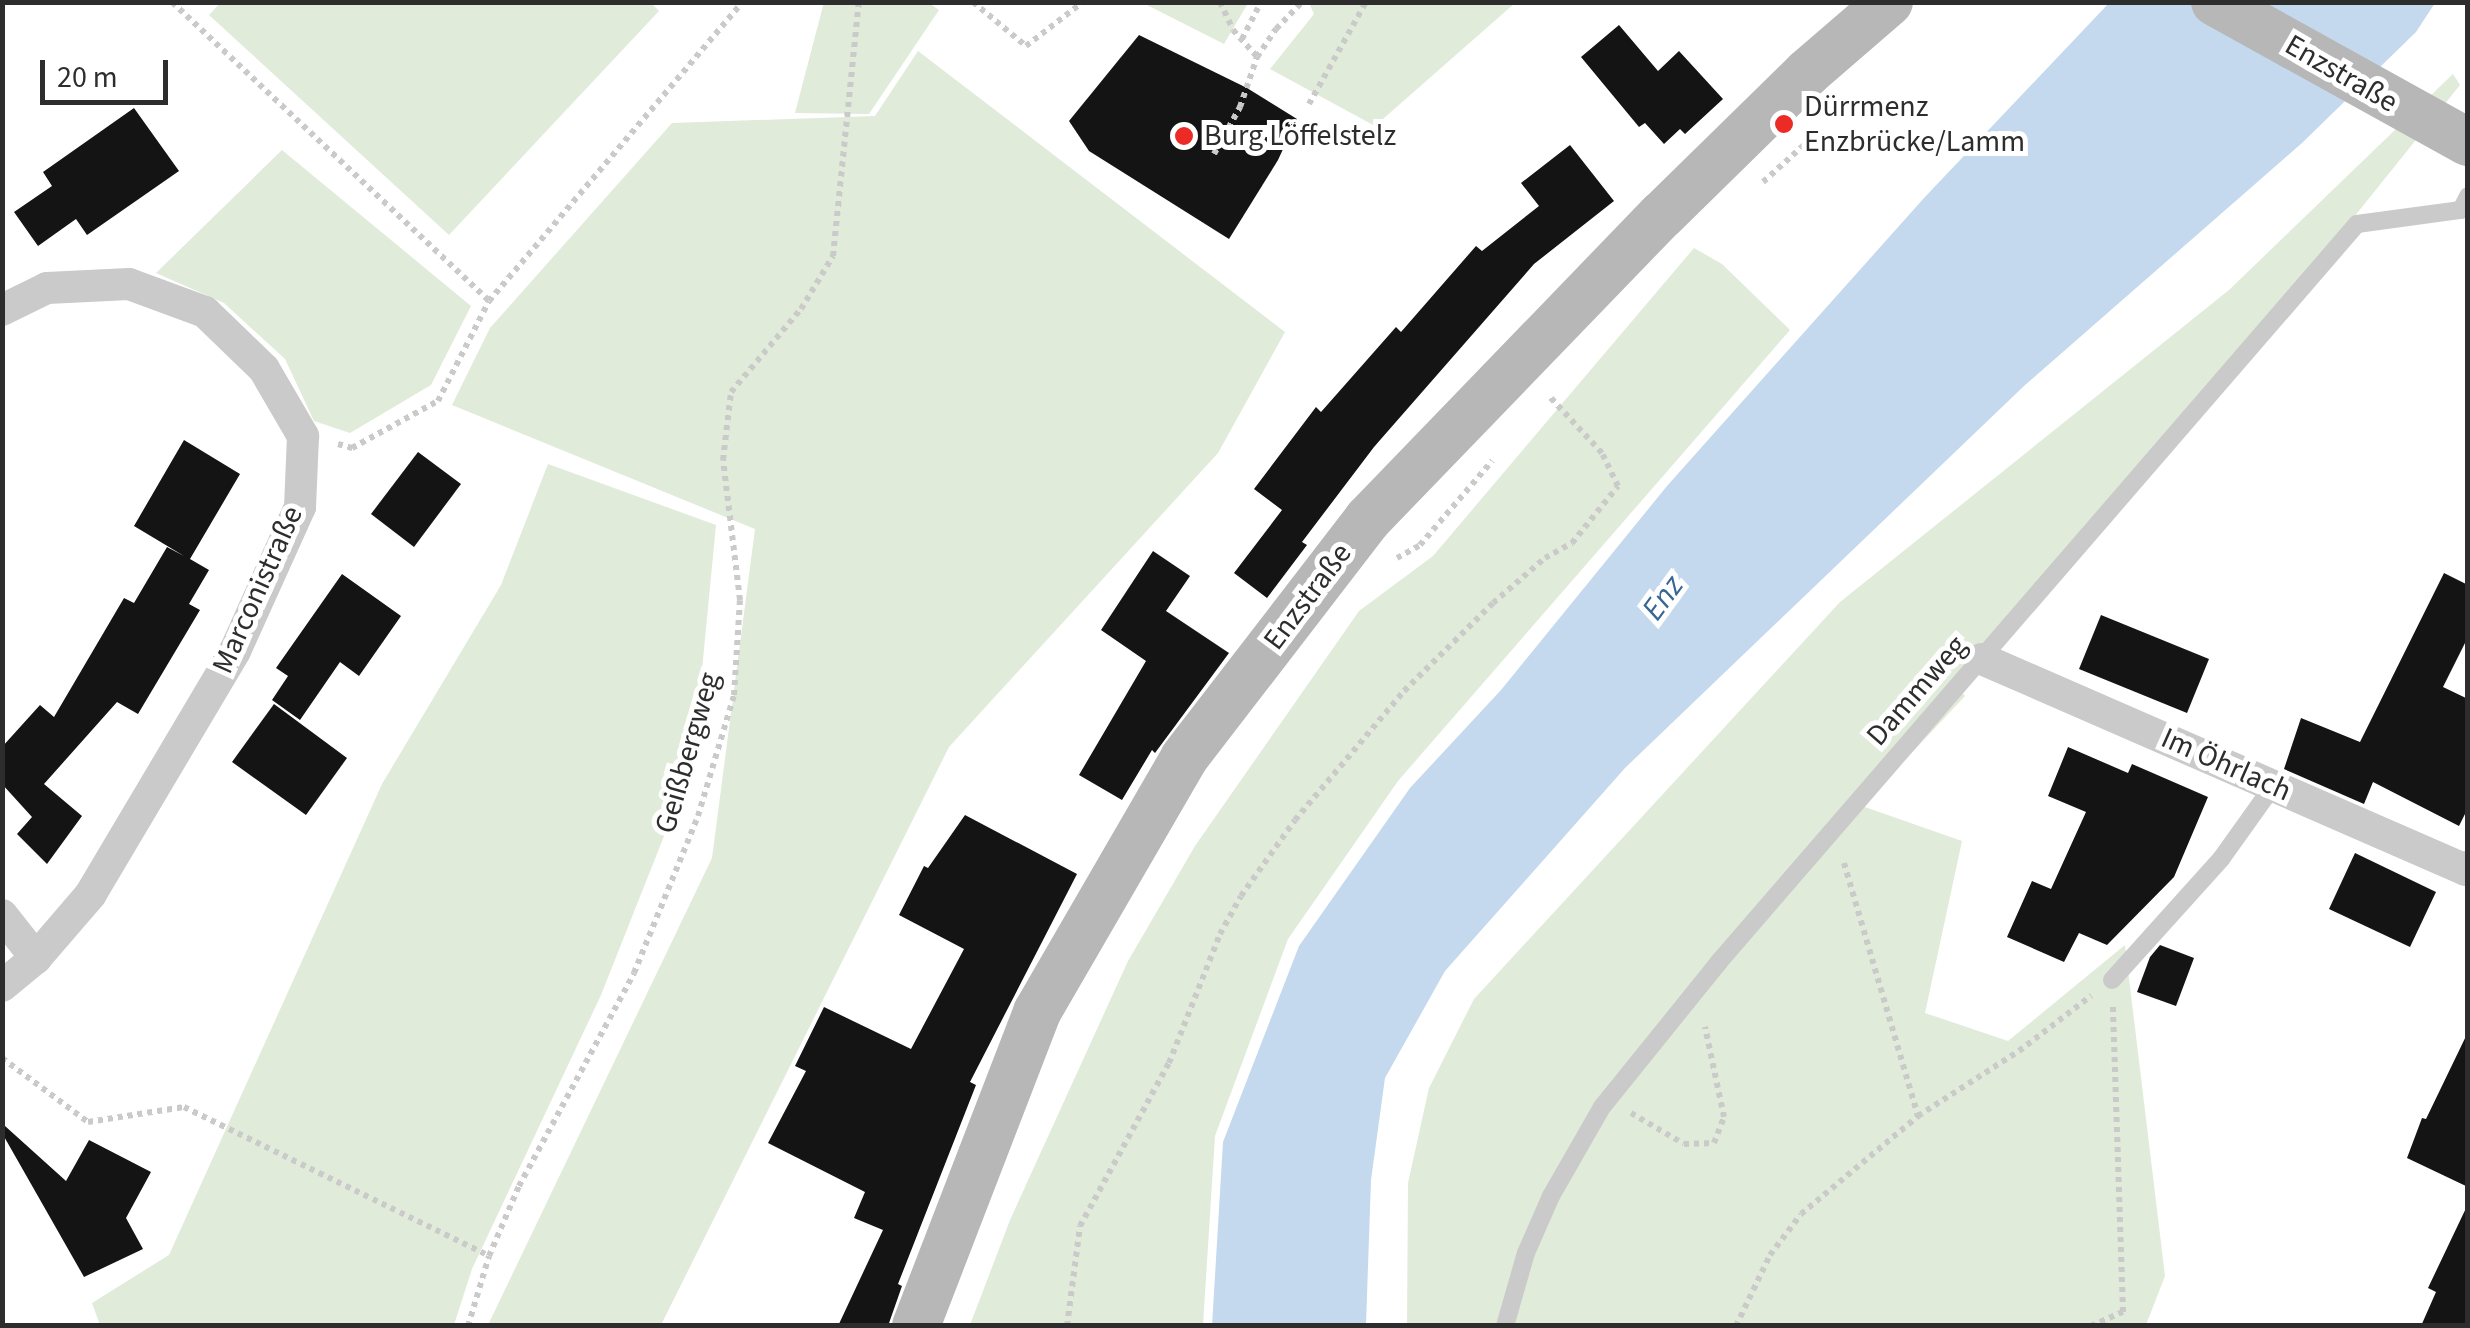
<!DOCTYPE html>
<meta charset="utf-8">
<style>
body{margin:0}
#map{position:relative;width:2470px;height:1328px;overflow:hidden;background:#fff;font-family:"Source Sans 3",sans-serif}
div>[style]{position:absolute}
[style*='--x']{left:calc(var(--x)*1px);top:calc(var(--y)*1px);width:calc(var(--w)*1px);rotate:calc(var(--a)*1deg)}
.green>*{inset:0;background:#e1ebd9}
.water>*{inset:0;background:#c4d9ed}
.building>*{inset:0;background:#141414}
.path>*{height:6px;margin-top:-3px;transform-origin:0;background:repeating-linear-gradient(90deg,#cacaca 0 5px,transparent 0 10px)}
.service>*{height:18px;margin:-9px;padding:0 9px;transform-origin:9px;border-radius:9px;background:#cacaca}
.minor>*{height:32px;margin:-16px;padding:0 16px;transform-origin:16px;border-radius:16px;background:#cacaca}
.secondary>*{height:48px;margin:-24px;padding:0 24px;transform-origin:24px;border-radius:24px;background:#b7b7b7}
.dots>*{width:28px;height:28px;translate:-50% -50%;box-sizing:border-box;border:5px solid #fff;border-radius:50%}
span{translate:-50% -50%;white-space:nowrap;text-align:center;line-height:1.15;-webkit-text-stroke:10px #fff;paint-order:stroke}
.street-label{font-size:30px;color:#2d2d2d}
.poi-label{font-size:30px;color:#2d2d2d}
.left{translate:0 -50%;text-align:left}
.water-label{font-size:32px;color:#386692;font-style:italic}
.frame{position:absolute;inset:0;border:5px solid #2d2d2d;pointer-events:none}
.scale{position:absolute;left:40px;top:60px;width:128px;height:45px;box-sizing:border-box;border:5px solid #2d2d2d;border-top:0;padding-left:12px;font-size:30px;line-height:35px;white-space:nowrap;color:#2d2d2d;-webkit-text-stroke:8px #fff;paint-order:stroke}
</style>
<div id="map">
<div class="green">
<div style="clip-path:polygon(221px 2px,650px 2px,659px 11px,449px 235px,209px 15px)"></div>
<div style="clip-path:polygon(824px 2px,929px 3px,939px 10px,869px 114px,795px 113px)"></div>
<div style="clip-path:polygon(1143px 3px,1248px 3px,1224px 44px)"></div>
<div style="clip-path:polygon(1309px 3px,1515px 3px,1375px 126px,1270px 69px,1314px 14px)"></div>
<div style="clip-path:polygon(918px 51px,1285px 332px,1218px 453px,949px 747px,661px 1325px,488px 1325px,712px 858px,755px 529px,452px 405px,490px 328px,672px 123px,875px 116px)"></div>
<div style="clip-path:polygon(2453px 74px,2460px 85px,2354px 217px,1953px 682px,1965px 696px,1862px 806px,1962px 841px,1925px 1013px,2008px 1041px,2125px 945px,2165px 1276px,2146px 1325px,1407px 1326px,1408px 1183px,1429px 1088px,1474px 999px,1840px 602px,2229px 290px)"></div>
<div style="clip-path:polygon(282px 150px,471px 306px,431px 385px,350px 433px,314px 421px,285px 359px,224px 303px,156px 273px)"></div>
<div style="clip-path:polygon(1694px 248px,1722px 264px,1790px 330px,1398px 781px,1288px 939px,1215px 1136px,1203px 1325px,970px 1325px,1010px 1220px,1128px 961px,1195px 846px,1359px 611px,1433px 556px)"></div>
<div style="clip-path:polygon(548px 464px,716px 525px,693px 763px,601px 995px,472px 1269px,454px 1325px,100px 1325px,92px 1303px,169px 1255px,382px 784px,501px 585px)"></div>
</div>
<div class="water">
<div style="clip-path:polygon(2109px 3px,2435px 3px,2416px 32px,2302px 143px,2024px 386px,1625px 768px,1445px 971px,1385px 1078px,1371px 1180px,1366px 1325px,1212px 1326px,1223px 1142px,1299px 946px,1410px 788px,1501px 690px,1667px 486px,1924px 198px)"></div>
</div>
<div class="building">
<div style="clip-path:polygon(1619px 25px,1658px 71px,1679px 51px,1723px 99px,1685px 134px,1680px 129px,1664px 144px,1645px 123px,1639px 127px,1581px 57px)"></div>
<div style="clip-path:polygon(1139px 35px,1247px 88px,1297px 119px,1278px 160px,1229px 239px,1089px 151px,1069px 121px)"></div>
<div style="clip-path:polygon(134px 108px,179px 171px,87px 235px,76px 219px,38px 246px,14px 212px,52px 186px,43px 172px)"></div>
<div style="clip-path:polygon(1570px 145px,1614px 201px,1534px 264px,1374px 447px,1302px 542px,1307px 545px,1267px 598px,1234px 573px,1282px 510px,1254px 489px,1316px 407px,1321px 412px,1396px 327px,1401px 332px,1476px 246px,1482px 251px,1539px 206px,1521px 183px)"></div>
<div style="clip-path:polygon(184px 440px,240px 474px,190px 559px,209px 570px,189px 604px,200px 610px,138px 714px,117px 702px,44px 784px,82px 816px,47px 864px,17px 834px,32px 817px,2px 784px,2px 747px,40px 705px,54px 717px,124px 598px,134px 603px,167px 547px,184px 556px,134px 526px)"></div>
<div style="clip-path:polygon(418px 452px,461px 484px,414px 547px,371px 514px)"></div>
<div style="clip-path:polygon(1153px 551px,1190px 576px,1166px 611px,1229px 653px,1155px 753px,1152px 750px,1122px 800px,1079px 775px,1146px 661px,1101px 630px)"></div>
<div style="clip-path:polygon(2444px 573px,2468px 585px,2468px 637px,2443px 687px,2468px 699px,2468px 808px,2459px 826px,2373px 782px,2364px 804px,2284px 769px,2301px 718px,2360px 742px)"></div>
<div style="clip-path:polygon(342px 574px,401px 616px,359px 676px,340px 662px,300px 720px,272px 700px,288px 676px,276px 668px)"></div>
<div style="clip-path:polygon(2101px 615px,2209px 659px,2187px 713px,2079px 669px)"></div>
<div style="clip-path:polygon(274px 704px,347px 758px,306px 815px,232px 762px)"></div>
<div style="clip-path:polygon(2068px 747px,2128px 773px,2132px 764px,2208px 797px,2174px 877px,2107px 945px,2079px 933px,2064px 962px,2007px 937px,2032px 881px,2051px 889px,2086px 812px,2048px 796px)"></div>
<div style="clip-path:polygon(965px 815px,1077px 874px,970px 1082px,976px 1085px,898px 1284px,902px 1286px,888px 1326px,838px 1326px,883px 1230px,854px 1218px,865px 1192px,768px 1143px,806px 1071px,795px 1066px,824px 1007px,911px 1049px,964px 949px,899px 915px,924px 866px,928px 868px)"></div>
<div style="clip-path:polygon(2355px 853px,2436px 892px,2410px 947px,2329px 909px)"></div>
<div style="clip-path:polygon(2160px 945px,2194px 958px,2176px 1006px,2137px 992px,2150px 957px)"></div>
<div style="clip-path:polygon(2468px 1032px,2468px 1187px,2407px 1158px,2422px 1118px,2426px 1119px)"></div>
<div style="clip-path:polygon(5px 1126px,66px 1181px,89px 1140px,151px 1172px,126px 1218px,143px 1249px,84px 1277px,2px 1133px)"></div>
<div style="clip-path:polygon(2468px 1204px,2468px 1326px,2421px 1326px,2436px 1292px,2428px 1288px)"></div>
</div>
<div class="path">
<div style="--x:172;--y:2;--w:436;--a:43.3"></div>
<div style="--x:489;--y:301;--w:392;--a:-49.7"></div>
<div style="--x:973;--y:2;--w:69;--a:39.7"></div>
<div style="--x:1026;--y:46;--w:72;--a:-37.7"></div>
<div style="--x:1220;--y:2;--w:31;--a:65"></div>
<div style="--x:1233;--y:30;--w:36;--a:48"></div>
<div style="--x:1242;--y:39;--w:42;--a:-62.8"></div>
<div style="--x:1309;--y:104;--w:117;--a:-60.8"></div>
<div style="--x:1214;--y:154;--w:54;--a:-61"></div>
<div style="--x:1240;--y:107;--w:53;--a:-71.2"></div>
<div style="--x:1257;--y:57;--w:34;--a:-56"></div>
<div style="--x:1276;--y:29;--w:37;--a:-46"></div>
<div style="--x:1763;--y:182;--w:57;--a:-42.1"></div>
<div style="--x:338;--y:444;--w:15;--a:16"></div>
<div style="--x:352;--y:448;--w:98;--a:-28.7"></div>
<div style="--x:438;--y:401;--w:112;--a:-63"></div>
<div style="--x:1397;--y:558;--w:26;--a:-29"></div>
<div style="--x:1420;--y:545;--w:111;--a:-49.4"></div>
<div style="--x:1844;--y:863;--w:264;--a:73.7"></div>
<div style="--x:2;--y:1058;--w:107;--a:36.7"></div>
<div style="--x:88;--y:1122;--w:97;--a:-8.9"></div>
<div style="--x:184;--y:1107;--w:339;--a:26"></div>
<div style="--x:1631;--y:1113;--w:61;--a:30.3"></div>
<div style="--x:1684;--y:1144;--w:30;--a:-2"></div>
<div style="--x:1714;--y:1143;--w:28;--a:-69"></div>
<div style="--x:1724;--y:1117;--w:92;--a:-101.9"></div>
<div style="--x:468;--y:1326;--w:73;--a:-73.3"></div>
<div style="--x:489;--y:1256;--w:76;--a:-66.8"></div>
<div style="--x:519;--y:1186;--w:242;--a:-61.6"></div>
<div style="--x:634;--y:973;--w:170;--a:-67.8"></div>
<div style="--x:698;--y:816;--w:126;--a:-73.4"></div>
<div style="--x:734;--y:695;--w:95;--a:-86.4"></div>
<div style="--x:740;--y:600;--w:141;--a:-96.9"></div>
<div style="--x:723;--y:460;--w:68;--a:-83.3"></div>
<div style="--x:731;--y:392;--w:109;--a:-49.9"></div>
<div style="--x:801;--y:309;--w:62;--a:-58.9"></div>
<div style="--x:833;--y:256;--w:255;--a:-84.2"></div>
<div style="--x:1067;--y:1326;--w:101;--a:-82.6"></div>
<div style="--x:1080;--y:1226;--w:186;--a:-61.4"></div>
<div style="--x:1169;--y:1063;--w:139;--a:-68.4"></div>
<div style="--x:1220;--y:934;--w:43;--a:-61.1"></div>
<div style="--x:1241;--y:896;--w:93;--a:-54.6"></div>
<div style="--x:1295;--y:820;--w:169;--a:-49.8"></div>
<div style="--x:1404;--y:691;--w:125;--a:-44.7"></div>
<div style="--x:1493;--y:603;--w:69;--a:-40.9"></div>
<div style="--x:1545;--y:558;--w:31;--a:-29"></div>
<div style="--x:1572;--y:543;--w:73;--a:-51.1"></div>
<div style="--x:1618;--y:486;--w:37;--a:-116"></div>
<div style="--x:1602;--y:453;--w:78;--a:-132.9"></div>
<div style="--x:1736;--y:1326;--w:79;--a:-64.4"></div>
<div style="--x:1770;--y:1255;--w:51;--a:-52.9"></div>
<div style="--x:1801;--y:1214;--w:153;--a:-39.9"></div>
<div style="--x:1918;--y:1116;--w:120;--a:-32.8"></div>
<div style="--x:2019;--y:1051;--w:91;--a:-37.4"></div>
<div style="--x:2091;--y:1326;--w:35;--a:-24"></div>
<div style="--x:2123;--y:1312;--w:306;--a:-91.9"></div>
</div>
<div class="service">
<div style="--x:2112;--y:980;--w:163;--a:-48"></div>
<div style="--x:2221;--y:859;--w:90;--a:-54.5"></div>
<div style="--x:1505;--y:1326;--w:76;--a:-74"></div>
<div style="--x:1526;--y:1253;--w:62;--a:-66.3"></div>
<div style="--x:1551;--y:1196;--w:103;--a:-60.2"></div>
<div style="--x:1602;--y:1107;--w:185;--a:-51.1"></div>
<div style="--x:1718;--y:963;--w:977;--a:-49.15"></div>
<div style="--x:2357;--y:224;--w:105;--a:-7.7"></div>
<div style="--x:2461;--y:210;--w:16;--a:-63"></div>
</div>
<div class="minor">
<div style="--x:2;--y:310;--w:50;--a:-26.1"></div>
<div style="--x:47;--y:288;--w:82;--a:-2.8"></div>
<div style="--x:129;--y:284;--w:81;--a:20.2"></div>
<div style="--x:205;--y:312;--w:82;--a:44"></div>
<div style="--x:264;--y:369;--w:78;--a:59.8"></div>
<div style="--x:303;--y:436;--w:71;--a:92.4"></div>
<div style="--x:300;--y:507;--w:158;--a:114.3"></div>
<div style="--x:235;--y:651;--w:282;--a:120.7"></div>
<div style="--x:91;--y:894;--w:84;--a:130.7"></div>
<div style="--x:36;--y:958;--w:44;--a:140.5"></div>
<div style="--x:1982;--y:659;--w:528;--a:23.55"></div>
<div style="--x:2466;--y:870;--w:4;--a:-56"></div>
<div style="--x:2;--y:915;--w:55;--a:51.7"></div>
</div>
<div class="secondary">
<div style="--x:2215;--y:2;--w:289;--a:29"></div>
<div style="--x:916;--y:1326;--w:337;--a:-68.9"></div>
<div style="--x:1037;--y:1012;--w:293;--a:-59.9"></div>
<div style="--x:1184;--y:758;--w:302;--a:-52.4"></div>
<div style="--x:1368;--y:519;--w:423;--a:-46"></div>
<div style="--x:1662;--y:215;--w:204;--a:-44.4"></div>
<div style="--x:1808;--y:72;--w:107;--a:-40.8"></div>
</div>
<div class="dots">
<div style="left:1784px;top:124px;background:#ed2b26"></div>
<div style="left:1184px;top:136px;background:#ed2b26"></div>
</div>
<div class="street-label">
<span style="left:2341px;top:74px;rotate:30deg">Enzstraße</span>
<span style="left:258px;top:590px;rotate:-66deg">Marconistraße</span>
<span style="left:1308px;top:597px;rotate:-53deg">Enzstraße</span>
<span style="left:1917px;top:691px;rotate:-49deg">Dammweg</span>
<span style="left:688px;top:753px;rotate:-74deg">Geißbergweg</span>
<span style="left:2226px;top:765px;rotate:24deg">Im Öhrlach</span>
</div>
<div class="poi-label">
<span class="left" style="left:1804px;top:124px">Dürrmenz<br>Enzbrücke/Lamm</span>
<span class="left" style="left:1204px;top:136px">Burg Löffelstelz</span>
</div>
<div class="water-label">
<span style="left:1663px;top:598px;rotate:-54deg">Enz</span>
</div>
<div class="frame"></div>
<div class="scale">20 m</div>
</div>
